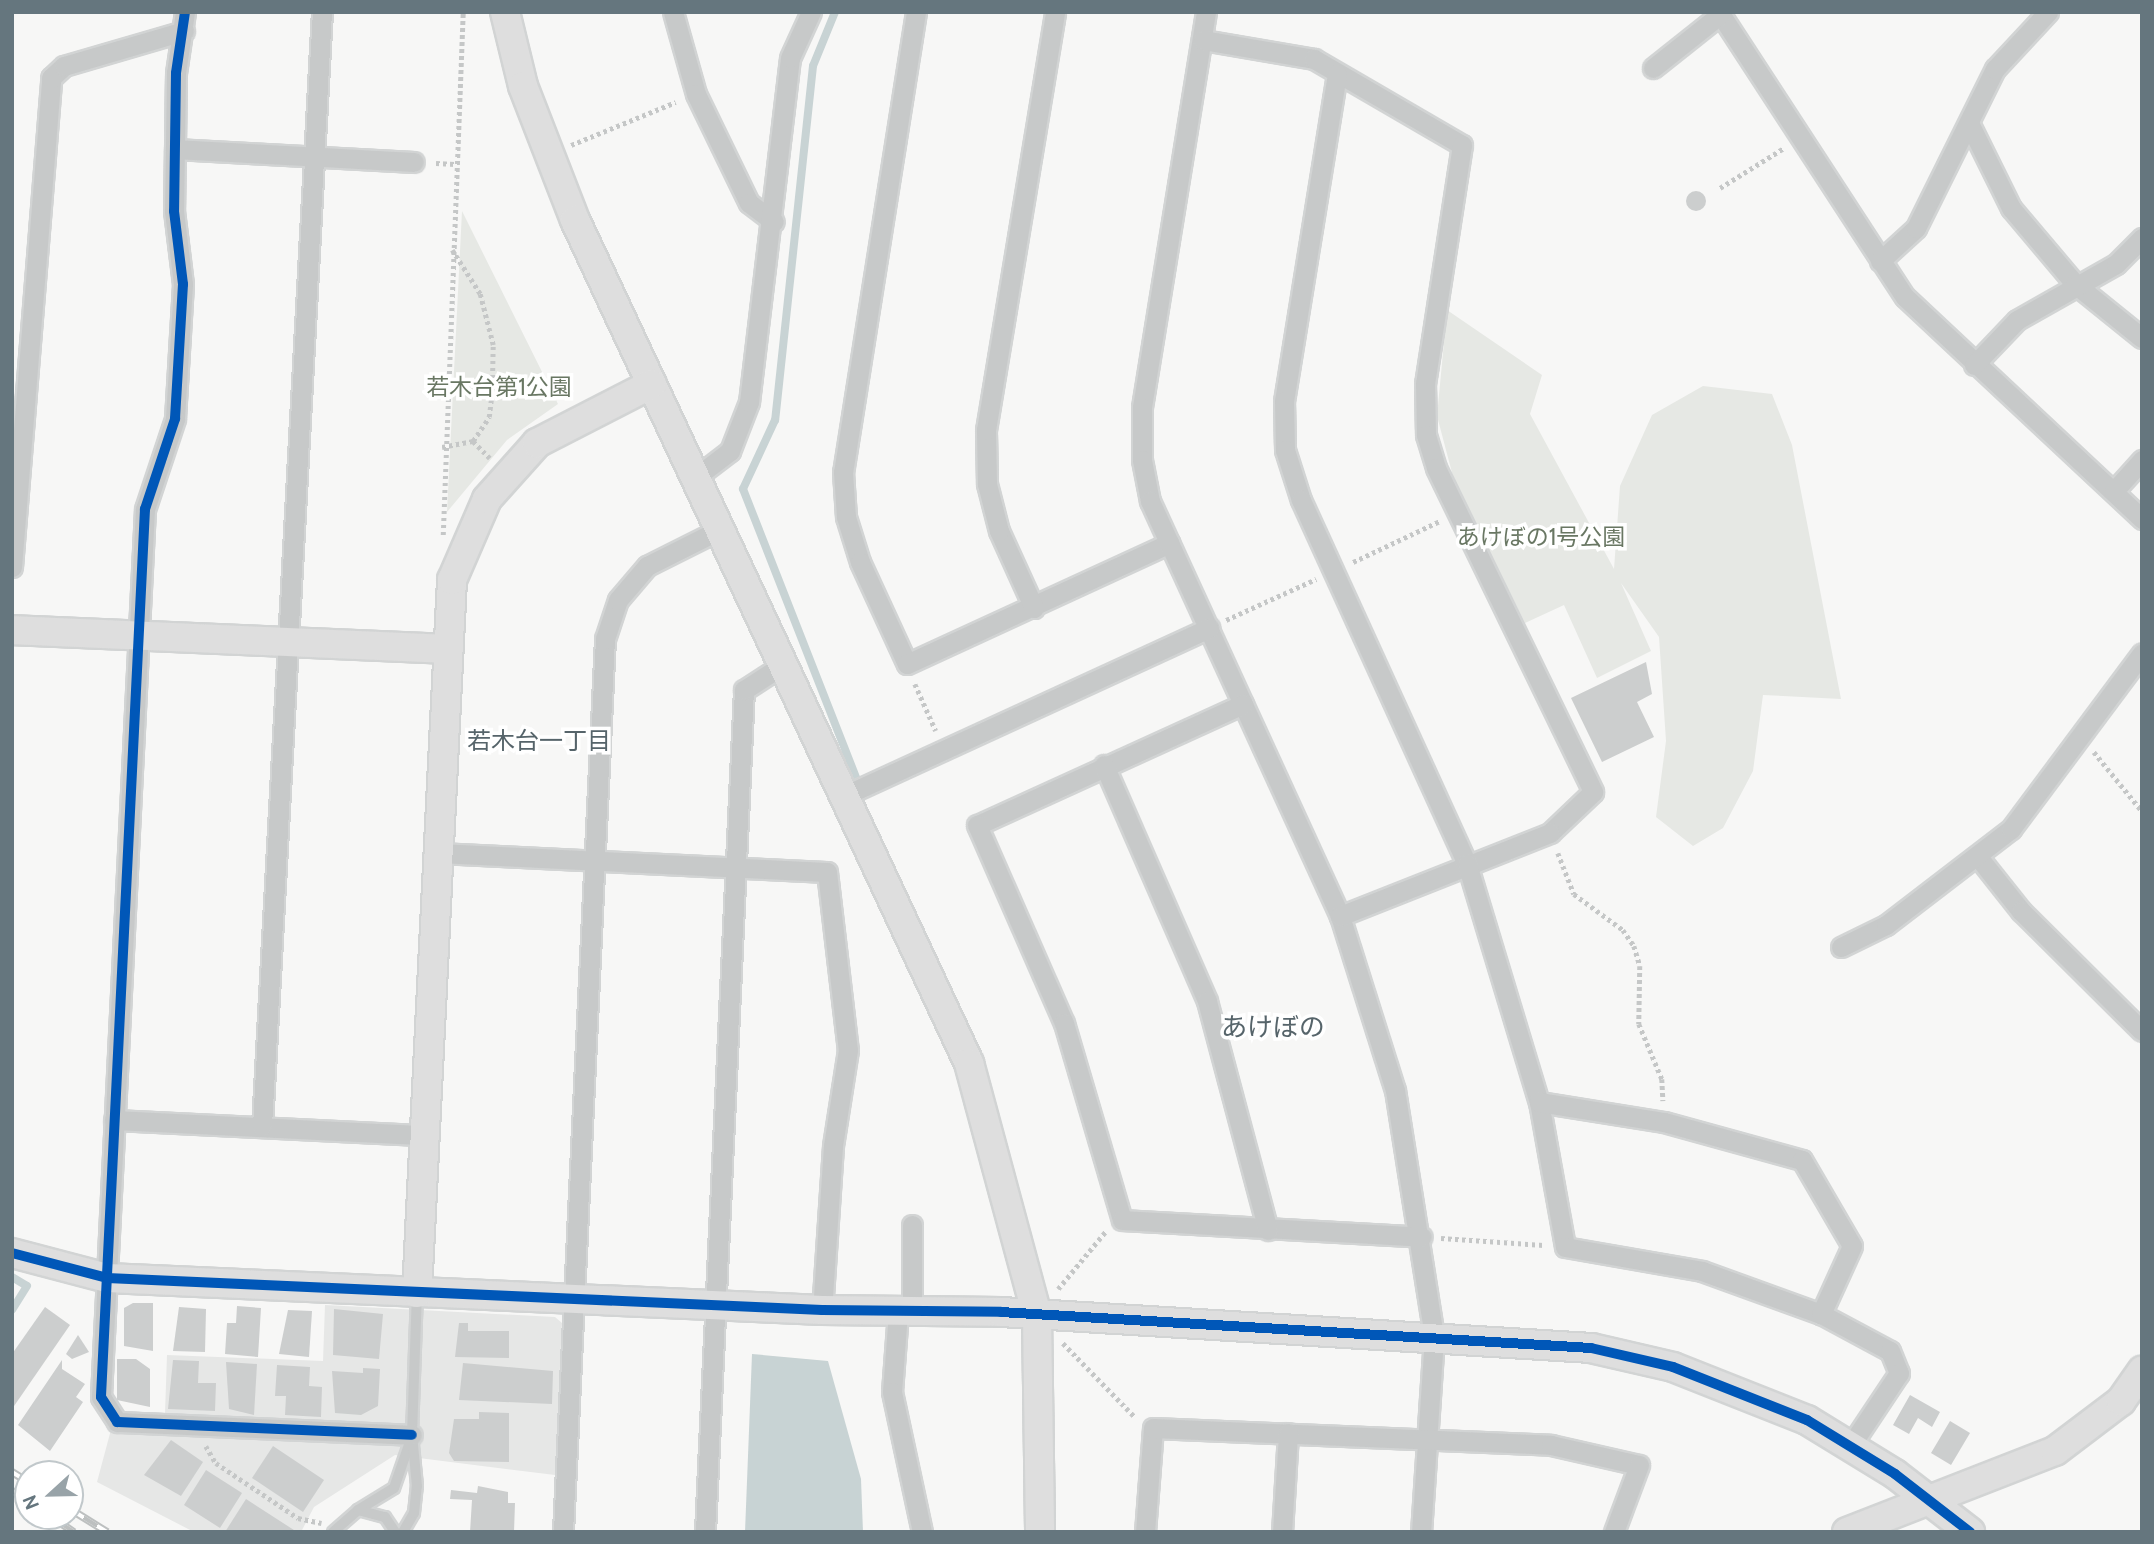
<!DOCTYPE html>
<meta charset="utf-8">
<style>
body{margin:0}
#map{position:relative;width:2154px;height:1544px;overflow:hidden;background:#f7f7f6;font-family:Cabin,"Noto Sans JP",sans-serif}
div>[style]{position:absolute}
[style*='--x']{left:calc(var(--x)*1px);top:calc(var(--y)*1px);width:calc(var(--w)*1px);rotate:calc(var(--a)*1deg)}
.built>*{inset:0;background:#e6e7e6}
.green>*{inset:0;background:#e6e8e4}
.water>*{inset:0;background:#c8d3d4}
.stream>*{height:8px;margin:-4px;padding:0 4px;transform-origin:4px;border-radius:4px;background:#c8d3d4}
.building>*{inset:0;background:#cccece}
.round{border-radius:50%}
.path>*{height:4.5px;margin-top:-2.25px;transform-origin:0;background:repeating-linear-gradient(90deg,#c5c7c7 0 3.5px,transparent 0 7px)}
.roads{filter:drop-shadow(2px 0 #d2d4d4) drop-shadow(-2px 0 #d2d4d4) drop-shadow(0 2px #d2d4d4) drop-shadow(0 -2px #d2d4d4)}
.lane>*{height:10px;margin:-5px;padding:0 5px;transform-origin:5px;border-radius:5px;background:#c7c9c9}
.street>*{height:19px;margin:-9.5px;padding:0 9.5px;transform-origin:9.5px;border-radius:9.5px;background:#c7c9c9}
.secondary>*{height:28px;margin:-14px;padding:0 14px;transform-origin:14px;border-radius:14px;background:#dedede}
.rail>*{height:8px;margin-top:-4px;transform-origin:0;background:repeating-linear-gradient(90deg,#fff 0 16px,#bdc0c0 0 32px);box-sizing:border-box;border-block:2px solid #bdc0c0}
.cycleway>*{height:10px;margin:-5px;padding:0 5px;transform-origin:5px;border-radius:5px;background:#0057b8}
span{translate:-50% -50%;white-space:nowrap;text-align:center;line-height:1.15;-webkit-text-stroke:7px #fff;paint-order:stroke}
.park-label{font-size:23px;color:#697763}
.neighbourhood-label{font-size:24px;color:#56646a}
.quarter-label{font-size:26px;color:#56646a}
.frame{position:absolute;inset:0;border:14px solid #65767e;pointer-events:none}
.north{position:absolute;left:14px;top:1460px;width:70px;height:70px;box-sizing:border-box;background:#fff;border:2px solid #c1c8cb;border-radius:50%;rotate:248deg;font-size:19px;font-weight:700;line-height:28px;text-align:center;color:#65767e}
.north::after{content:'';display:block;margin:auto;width:24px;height:32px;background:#98a3a8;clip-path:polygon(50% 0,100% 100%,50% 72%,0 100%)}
</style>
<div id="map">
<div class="built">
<div style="clip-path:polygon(325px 1305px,555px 1317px,562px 1323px,555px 1475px,395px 1455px,314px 1507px,301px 1532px,194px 1532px,97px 1482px,116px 1411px,165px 1413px,167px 1355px,323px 1361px)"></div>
</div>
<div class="green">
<div style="clip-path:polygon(462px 211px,558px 404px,507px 440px,447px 512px)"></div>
<div style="clip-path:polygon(1447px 310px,1542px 375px,1530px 414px,1614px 569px,1620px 486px,1652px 415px,1703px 386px,1772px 394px,1792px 445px,1841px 699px,1763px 695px,1753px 771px,1723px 828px,1693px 846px,1656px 817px,1666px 741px,1659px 637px,1621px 583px,1651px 651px,1597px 678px,1564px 605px,1525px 623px,1455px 484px,1437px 416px)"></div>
</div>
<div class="water">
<div style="clip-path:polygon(752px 1354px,828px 1361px,861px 1479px,863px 1532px,745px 1532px)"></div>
</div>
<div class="stream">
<div style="--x:835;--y:12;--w:58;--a:112.2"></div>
<div style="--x:813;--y:66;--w:356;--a:96.1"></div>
<div style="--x:775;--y:420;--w:76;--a:114.9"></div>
<div style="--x:743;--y:489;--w:310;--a:68.6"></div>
<div style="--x:12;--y:1277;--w:17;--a:31"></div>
<div style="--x:27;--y:1286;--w:28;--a:122"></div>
</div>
<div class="building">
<div class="round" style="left:1686px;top:191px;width:20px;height:20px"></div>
<div style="clip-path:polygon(1646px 662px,1652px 694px,1637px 702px,1654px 737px,1602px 762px,1571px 698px)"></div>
<div style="clip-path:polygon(133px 1303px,153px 1303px,153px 1351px,124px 1346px,124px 1308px)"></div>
<div style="clip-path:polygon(237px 1306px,261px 1308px,258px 1357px,225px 1354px,227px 1323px,236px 1323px)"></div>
<div style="clip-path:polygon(45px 1307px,70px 1325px,12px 1409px,12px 1354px)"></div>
<div style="clip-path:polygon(179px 1307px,206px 1309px,205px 1352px,173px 1351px)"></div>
<div style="clip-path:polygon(334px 1309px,383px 1314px,379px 1359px,333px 1355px)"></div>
<div style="clip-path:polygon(288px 1310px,312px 1311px,309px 1357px,279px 1354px)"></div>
<div style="clip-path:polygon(459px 1323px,468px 1323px,468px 1331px,509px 1331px,509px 1358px,455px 1357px)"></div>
<div style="clip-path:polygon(78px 1335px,89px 1352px,72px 1359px,66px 1354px)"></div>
<div style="clip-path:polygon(117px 1359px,136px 1359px,150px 1369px,150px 1407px,117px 1400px)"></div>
<div style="clip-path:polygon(62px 1360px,62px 1369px,85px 1384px,76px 1397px,83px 1402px,50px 1451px,18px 1425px)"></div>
<div style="clip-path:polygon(173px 1360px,199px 1361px,198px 1383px,216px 1383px,215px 1411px,168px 1409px)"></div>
<div style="clip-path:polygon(226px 1362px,257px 1364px,254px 1415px,229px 1409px)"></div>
<div style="clip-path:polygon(463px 1363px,553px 1371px,552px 1404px,459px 1400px)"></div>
<div style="clip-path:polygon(277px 1365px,310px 1367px,309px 1386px,322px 1387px,321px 1417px,285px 1415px,286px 1396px,275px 1396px)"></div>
<div style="clip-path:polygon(363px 1368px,380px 1369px,378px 1406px,361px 1415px,335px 1413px,332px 1371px,363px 1373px)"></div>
<div style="clip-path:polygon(1910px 1395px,1940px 1412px,1932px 1427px,1918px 1418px,1909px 1434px,1893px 1425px)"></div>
<div style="clip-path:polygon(479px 1412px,509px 1413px,509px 1462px,454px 1461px,449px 1453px,454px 1419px,479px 1419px)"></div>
<div style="clip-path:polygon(1950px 1421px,1970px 1433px,1951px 1465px,1931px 1453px)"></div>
<div style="clip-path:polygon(171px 1440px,203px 1462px,181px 1496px,144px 1475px)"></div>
<div style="clip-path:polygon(273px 1446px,324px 1480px,303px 1512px,252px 1478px)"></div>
<div style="clip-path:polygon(206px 1470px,242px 1493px,220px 1528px,184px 1505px)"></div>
<div style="clip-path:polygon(478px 1486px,508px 1492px,508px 1503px,515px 1503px,514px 1532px,470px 1532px,472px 1500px,450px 1499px,451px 1490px,477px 1493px)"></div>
<div style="clip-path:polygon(246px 1499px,297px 1532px,225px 1532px)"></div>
</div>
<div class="path">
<div style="--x:571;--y:145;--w:113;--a:-22.3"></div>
<div style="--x:436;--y:163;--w:19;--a:3"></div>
<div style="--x:1720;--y:188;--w:75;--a:-32"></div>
<div style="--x:473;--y:441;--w:24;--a:45"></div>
<div style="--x:442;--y:447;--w:32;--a:-11"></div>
<div style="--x:473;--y:441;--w:29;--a:-56"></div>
<div style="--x:489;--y:417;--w:25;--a:-83"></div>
<div style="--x:492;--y:392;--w:47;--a:-88.8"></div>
<div style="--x:493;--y:345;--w:53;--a:-104.3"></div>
<div style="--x:480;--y:294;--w:52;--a:-122.5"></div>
<div style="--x:443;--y:535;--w:523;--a:-87.81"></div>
<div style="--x:1353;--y:562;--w:96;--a:-25.2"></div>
<div style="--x:1226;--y:620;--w:99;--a:-24.5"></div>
<div style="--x:915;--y:684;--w:51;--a:65.9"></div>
<div style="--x:2094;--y:752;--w:76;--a:50.9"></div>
<div style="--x:1558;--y:853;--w:44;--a:68.7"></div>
<div style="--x:1574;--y:894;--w:61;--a:36.3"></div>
<div style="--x:1623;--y:930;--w:19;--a:55"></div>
<div style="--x:1634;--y:946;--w:21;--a:73"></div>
<div style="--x:1640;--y:966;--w:58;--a:91"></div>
<div style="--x:1639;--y:1024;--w:60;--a:67.3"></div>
<div style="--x:1662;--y:1079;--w:22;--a:87"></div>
<div style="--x:1441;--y:1238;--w:103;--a:3.9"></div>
<div style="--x:1058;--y:1289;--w:75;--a:-50.4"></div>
<div style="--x:1063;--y:1343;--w:103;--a:45.8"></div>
<div style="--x:206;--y:1446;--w:20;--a:60"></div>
<div style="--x:216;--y:1463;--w:99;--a:33.9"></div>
<div style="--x:298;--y:1518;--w:24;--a:12"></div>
</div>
<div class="roads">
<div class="lane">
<div style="--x:358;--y:1510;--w:42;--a:-31.4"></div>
<div style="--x:394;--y:1488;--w:49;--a:-70.8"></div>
<div style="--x:333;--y:1532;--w:33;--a:-41"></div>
<div style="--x:358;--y:1510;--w:28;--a:15"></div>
<div style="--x:385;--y:1517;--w:18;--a:56"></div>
<div style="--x:403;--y:1532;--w:22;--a:-60"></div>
<div style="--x:414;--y:1513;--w:27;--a:-84"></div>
<div style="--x:417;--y:1486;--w:51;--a:-95.6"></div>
<div style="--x:412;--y:1435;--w:141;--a:-88"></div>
</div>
<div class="street">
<div style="--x:185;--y:12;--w:62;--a:98.4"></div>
<div style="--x:176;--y:73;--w:138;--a:90.8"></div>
<div style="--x:174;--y:211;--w:74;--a:83"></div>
<div style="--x:183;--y:284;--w:135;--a:93.4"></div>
<div style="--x:175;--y:419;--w:95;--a:108.4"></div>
<div style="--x:145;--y:509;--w:889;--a:92.84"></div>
<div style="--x:101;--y:1397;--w:30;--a:57"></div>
<div style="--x:117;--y:1422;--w:295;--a:2.5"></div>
<div style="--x:673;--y:12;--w:85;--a:74.3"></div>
<div style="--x:696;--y:94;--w:121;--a:64.1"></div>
<div style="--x:749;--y:203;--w:31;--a:37"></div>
<div style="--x:916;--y:12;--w:466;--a:99"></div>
<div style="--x:843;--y:472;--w:45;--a:86.2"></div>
<div style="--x:846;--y:517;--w:47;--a:72.7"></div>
<div style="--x:860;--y:562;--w:112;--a:65.3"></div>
<div style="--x:907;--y:664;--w:289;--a:-24.7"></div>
<div style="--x:1206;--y:12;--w:401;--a:99.2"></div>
<div style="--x:1142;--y:408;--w:52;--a:90"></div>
<div style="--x:1142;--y:460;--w:42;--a:79"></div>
<div style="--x:1150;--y:501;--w:456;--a:65.4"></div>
<div style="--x:1340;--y:916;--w:182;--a:72.5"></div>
<div style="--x:1395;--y:1090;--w:250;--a:81"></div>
<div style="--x:1434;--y:1337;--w:195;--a:93.8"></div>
<div style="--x:1719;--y:12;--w:340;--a:56.9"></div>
<div style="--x:1905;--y:297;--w:325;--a:43.1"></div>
<div style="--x:1203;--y:40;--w:113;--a:9.7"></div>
<div style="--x:1314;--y:59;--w:171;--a:30.2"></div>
<div style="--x:1462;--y:145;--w:241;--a:98.8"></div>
<div style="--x:1425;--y:383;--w:52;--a:88.9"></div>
<div style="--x:1426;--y:435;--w:34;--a:73"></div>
<div style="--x:1436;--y:468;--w:360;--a:64.1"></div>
<div style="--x:1593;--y:792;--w:59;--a:136.4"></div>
<div style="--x:1550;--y:833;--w:226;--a:158.4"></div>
<div style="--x:1653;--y:68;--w:87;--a:-38.5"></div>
<div style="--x:1337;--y:74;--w:331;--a:99.2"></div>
<div style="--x:1284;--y:401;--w:49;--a:88.8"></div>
<div style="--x:1285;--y:450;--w:52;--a:72.3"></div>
<div style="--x:1301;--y:500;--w:400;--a:65.5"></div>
<div style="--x:1467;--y:864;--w:249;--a:73.2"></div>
<div style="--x:1539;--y:1102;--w:147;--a:79.8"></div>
<div style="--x:1565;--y:1247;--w:139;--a:9.9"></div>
<div style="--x:1702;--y:1271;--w:127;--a:19.9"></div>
<div style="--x:1821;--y:1314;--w:78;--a:28.2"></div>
<div style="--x:1890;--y:1351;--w:24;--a:68"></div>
<div style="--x:1899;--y:1373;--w:87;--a:123.7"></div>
<div style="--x:1970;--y:125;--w:93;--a:63.7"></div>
<div style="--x:2011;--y:208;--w:99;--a:49.9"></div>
<div style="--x:2075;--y:284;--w:86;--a:38.9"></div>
<div style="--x:175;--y:149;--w:239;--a:3.1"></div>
<div style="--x:1880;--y:261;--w:49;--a:-42.5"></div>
<div style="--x:1916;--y:228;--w:178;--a:-63.6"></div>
<div style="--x:1995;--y:69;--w:78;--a:-47.1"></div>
<div style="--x:1974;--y:365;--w:62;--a:-46.3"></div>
<div style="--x:2017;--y:320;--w:114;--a:-29.5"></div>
<div style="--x:2116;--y:264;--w:37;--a:-45"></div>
<div style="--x:696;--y:477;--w:43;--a:-37.4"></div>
<div style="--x:730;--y:451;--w:53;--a:-68.8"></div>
<div style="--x:749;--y:402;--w:346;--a:-83.2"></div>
<div style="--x:790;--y:58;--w:51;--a:-65.5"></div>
<div style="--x:2114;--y:491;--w:42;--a:-47.9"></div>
<div style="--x:12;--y:567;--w:491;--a:-85.4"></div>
<div style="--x:51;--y:78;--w:18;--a:-43"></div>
<div style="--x:64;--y:66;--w:125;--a:-16.3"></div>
<div style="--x:1034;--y:608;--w:85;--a:-114.4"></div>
<div style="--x:999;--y:531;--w:49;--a:-104.3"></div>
<div style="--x:987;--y:484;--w:54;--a:-91.1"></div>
<div style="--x:986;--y:430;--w:424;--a:-80.6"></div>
<div style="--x:1243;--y:704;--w:292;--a:155.5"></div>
<div style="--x:977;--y:825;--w:216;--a:66.3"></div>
<div style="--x:1064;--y:1023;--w:205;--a:73.6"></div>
<div style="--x:1122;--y:1220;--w:300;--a:3.2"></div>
<div style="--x:1104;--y:765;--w:257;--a:66.4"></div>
<div style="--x:1207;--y:1001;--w:237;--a:75.1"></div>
<div style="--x:846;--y:795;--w:400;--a:-24.7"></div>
<div style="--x:438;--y:853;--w:389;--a:2.8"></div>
<div style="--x:827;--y:872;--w:179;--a:83.3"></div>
<div style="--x:848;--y:1050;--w:97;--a:98.9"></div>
<div style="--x:833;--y:1146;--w:164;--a:93.8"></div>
<div style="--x:1979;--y:858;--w:68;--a:51.6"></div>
<div style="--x:2021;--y:911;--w:170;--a:44.8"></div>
<div style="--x:1841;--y:947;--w:50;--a:-26.1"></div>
<div style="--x:1886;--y:925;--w:158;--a:-37.5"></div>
<div style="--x:2011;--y:829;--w:219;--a:-53.3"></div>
<div style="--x:1539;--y:1102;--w:127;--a:9.1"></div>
<div style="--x:1664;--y:1122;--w:143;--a:15.4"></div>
<div style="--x:1802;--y:1160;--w:99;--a:59.8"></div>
<div style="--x:1852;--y:1246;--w:75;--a:114.5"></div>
<div style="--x:114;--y:1120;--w:311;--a:2.8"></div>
<div style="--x:262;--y:1126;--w:1116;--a:-86.92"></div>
<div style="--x:898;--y:1312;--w:80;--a:94.3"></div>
<div style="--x:892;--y:1392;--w:143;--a:77.9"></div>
<div style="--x:912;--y:1312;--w:87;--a:-90"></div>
<div style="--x:563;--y:1532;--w:894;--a:-87.31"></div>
<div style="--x:605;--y:639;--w:41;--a:-71.6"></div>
<div style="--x:618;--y:600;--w:45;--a:-49.5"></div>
<div style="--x:647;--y:566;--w:83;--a:-26.6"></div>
<div style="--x:705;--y:1532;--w:843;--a:-87.35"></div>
<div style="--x:744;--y:690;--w:48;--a:-33"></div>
<div style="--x:1145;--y:1532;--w:104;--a:-85.6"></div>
<div style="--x:1153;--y:1428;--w:398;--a:2.4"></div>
<div style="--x:1551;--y:1445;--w:90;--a:12.8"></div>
<div style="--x:1639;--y:1465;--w:72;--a:110.5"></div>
<div style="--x:1282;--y:1532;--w:99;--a:-86.5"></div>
</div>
<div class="secondary">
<div style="--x:505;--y:12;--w:76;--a:76.3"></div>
<div style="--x:523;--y:86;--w:144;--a:68.8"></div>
<div style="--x:575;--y:220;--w:931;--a:64.95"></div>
<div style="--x:969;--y:1063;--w:261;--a:74.9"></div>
<div style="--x:1037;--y:1315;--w:217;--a:89.2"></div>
<div style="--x:12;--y:630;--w:435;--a:2.5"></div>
<div style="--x:12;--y:1253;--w:98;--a:14.7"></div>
<div style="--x:107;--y:1278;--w:716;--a:2.56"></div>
<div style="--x:822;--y:1310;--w:179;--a:0.6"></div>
<div style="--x:1001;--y:1312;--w:591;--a:3.49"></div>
<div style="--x:1591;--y:1348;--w:84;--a:13"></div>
<div style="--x:1673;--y:1367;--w:144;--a:21.6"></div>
<div style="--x:1807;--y:1420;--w:103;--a:31.5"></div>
<div style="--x:1895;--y:1474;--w:95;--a:37.7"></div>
<div style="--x:417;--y:1293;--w:714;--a:-87.19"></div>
<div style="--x:452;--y:580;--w:88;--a:-66.6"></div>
<div style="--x:487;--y:499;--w:75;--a:-48.2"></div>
<div style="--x:537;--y:443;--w:129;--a:-27.2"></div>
<div style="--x:1847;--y:1532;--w:223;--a:-21.3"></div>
<div style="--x:2055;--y:1451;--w:83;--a:-37.1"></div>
<div style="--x:2121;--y:1401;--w:37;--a:-55"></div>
</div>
</div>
<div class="rail">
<div style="--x:12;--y:1472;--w:19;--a:32"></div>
<div style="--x:12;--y:1491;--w:19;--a:32"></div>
<div style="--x:70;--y:1509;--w:44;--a:31.9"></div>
<div style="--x:50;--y:1516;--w:29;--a:34"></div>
</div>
<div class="cycleway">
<div style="--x:185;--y:12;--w:62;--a:98.4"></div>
<div style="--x:176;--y:73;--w:138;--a:90.8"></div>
<div style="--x:174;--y:211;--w:74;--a:83"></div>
<div style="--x:183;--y:284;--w:135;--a:93.4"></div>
<div style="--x:175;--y:419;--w:95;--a:108.4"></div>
<div style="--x:145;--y:509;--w:889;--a:92.84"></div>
<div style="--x:101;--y:1397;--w:30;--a:57"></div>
<div style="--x:117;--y:1422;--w:295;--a:2.5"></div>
<div style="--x:12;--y:1253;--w:98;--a:14.7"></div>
<div style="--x:107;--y:1278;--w:716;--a:2.56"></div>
<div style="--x:822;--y:1310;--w:179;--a:0.6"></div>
<div style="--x:1001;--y:1312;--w:591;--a:3.49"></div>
<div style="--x:1591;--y:1348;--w:84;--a:13"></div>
<div style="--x:1673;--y:1367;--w:144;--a:21.6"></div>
<div style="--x:1807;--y:1420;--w:103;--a:31.5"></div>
<div style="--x:1895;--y:1474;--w:95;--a:37.7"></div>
</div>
<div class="park-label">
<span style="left:499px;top:387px">若木台第1公園</span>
<span style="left:1541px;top:537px">あけぼの1号公園</span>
</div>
<div class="neighbourhood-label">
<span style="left:539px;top:741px">若木台一丁目</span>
</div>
<div class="quarter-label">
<span style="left:1273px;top:1028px">あけぼの</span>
</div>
<div class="frame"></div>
<div class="north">N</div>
</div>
